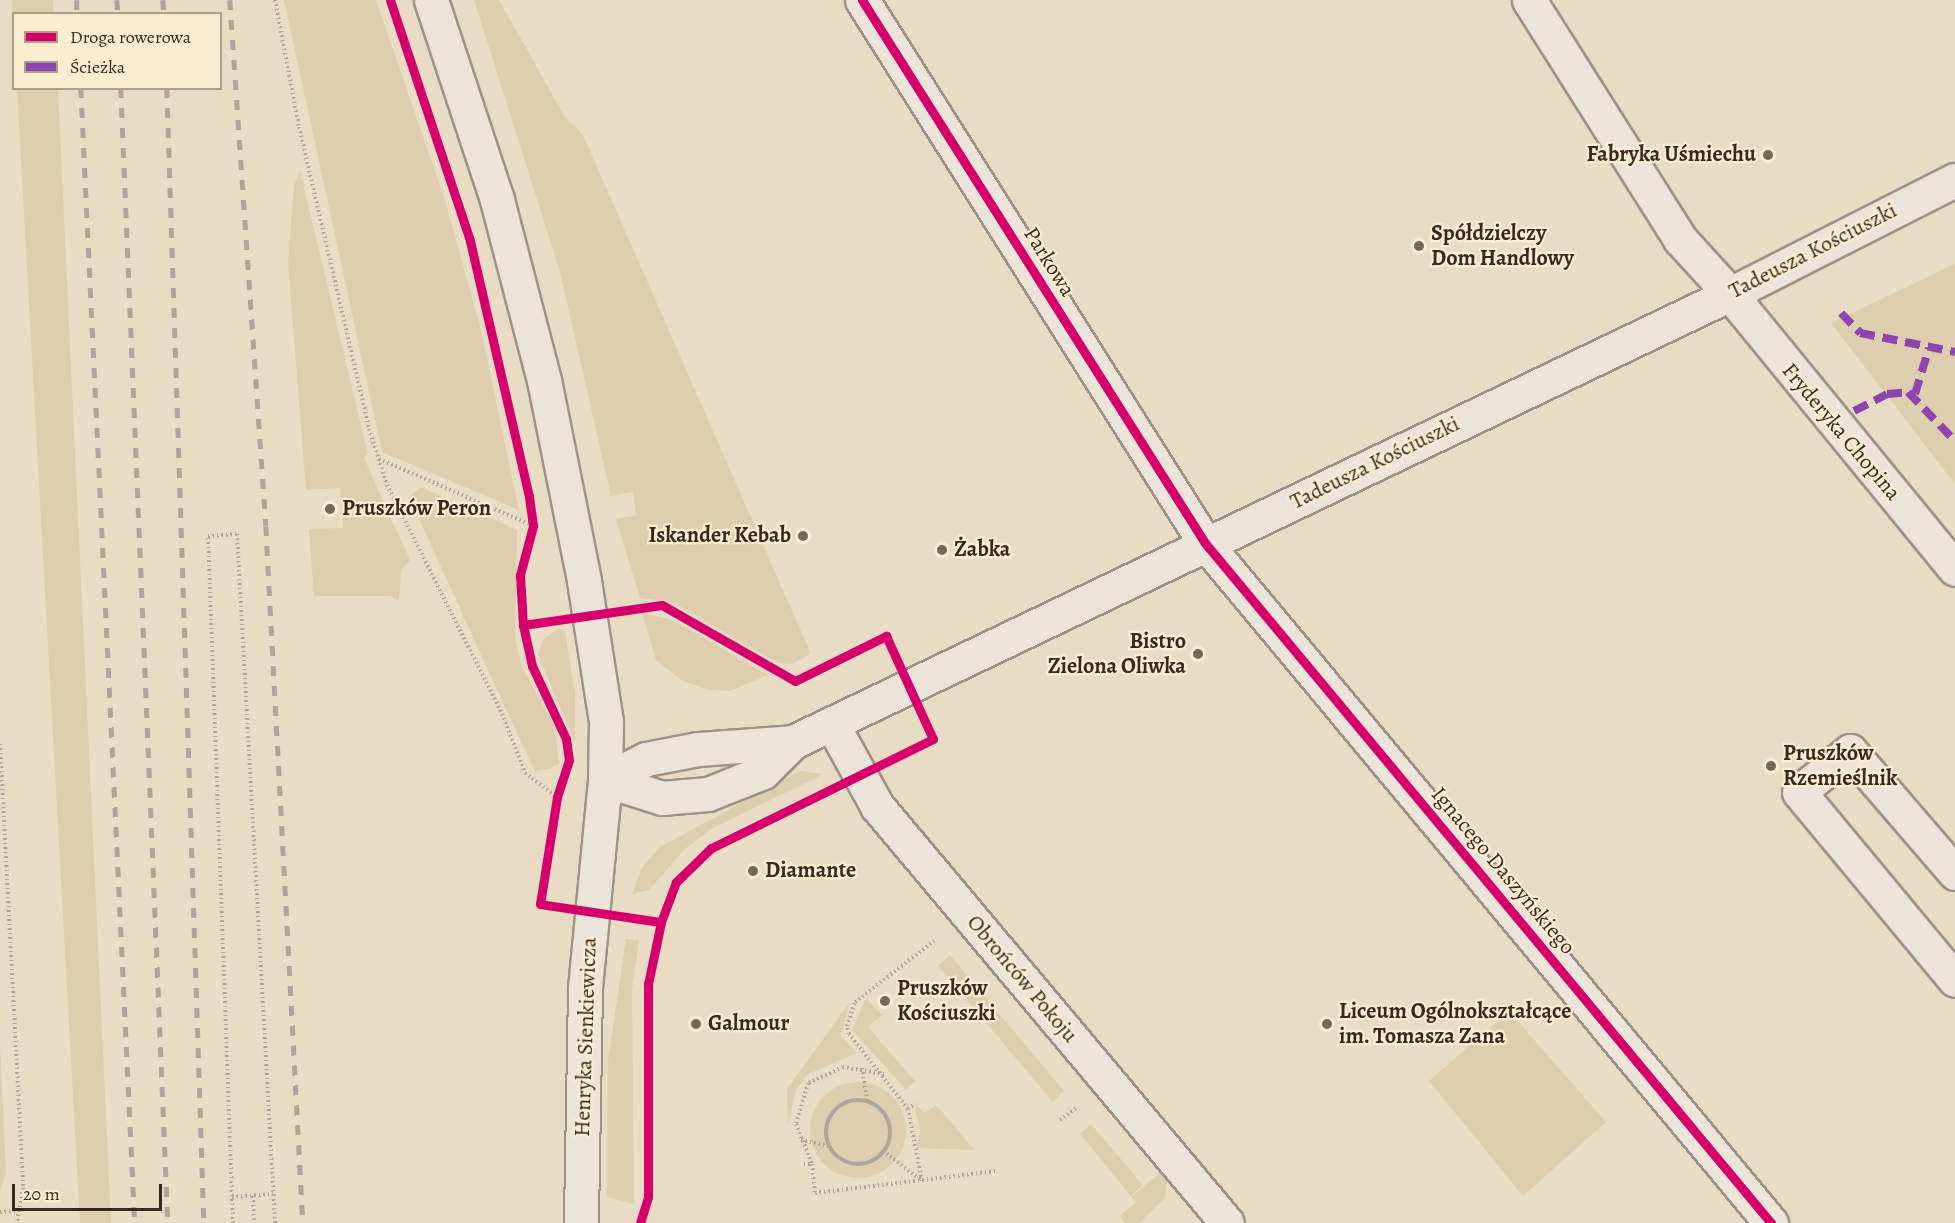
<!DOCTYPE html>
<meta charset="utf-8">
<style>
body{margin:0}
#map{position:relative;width:1955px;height:1223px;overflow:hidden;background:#e8dcc5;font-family:Alegreya,serif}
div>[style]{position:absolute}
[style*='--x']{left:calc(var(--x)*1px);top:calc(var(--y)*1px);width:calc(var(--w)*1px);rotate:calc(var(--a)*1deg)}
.green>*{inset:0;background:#deceaf}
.round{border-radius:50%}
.path>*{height:4px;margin-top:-2px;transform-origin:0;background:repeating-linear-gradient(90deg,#aca69c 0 1.5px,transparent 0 4.5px)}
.path>.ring{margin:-2px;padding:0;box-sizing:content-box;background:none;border:4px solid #aca69c;border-radius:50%}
.roads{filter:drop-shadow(2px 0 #9c9285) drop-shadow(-2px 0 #9c9285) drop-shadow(0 2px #9c9285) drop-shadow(0 -2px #9c9285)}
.minor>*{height:33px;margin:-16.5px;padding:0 16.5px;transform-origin:16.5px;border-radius:16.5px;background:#ebe5d9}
.rail>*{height:4.5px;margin-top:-2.25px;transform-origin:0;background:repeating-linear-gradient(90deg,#aca69c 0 10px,transparent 0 20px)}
.quiet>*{height:8px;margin-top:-4px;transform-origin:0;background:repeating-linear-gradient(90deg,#8e44ad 0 15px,transparent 0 23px)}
.cycleway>*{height:9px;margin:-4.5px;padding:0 4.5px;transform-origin:4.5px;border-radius:4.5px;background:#d6006c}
.dots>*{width:16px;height:16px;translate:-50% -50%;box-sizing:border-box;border:3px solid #f9ecd0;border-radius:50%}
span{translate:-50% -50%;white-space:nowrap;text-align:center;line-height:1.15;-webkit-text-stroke:4.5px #f9ecd0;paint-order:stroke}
.poi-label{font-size:22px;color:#3a281e;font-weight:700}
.right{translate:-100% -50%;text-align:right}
.left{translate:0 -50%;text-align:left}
.street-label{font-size:22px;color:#3a281e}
.legend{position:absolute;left:12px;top:12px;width:210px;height:78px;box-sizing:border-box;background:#f9ecd0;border:2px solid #ad9e89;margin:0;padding:8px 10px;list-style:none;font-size:18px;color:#3a281e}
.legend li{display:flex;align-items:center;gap:12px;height:30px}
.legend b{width:30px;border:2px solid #ad9e89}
.scale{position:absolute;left:12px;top:1184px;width:150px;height:27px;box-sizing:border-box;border:3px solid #3a281e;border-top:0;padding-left:8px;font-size:18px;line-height:21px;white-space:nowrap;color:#3a281e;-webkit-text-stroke:4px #f9ecd0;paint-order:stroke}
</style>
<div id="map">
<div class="green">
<div style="clip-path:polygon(12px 0,53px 0,54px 13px,14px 14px,13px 22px)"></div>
<div style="clip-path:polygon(284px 0,376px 0,445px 200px,481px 330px,519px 510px,382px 452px)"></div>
<div style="clip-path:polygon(474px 0,499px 0,565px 117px,583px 135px,811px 654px,792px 664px,778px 663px,672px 602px,640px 598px,616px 519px,636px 515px,633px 492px,611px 496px,560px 272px)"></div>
<div style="clip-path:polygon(17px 89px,58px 89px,111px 1223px,80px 1223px)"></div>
<div style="clip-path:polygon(300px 171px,368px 454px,364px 458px,410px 560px,401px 571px,399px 601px,390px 596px,314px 596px,309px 529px,343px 528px,340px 488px,306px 490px,288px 263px,294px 185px)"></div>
<div style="clip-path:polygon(1955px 264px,1955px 484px,1831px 323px)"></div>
<div style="clip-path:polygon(421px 487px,517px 530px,515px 639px,522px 667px,555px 727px,559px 763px,552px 768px,535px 771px,504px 705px,409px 497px)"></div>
<div style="clip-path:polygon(642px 613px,673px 620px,768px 675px,730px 691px,709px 690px,683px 681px,656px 660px)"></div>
<div style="clip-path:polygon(559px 629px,565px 631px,575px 694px,575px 743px,538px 654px,544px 638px)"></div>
<div style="clip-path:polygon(800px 771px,824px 774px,711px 829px,686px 848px,649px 890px,632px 894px,642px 867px,660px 847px)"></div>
<div style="clip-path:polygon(626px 939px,639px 940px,632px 990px,634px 1204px,607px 1197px,608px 1061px)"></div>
<div style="clip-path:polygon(950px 955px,1064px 1091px,1053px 1102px,938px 966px)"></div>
<div style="clip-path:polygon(866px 998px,882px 1015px,868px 1027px,915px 1081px,906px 1090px,852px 1030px)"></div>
<div style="clip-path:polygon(849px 1003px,841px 1036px,857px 1053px,808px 1074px,796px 1090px,788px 1125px,787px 1089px)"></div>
<div style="clip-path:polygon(1509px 1011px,1606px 1122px,1523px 1196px,1429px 1081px)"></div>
<div style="clip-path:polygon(0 1045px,6px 1172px,0 1192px)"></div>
<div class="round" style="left:810px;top:1082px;width:96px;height:96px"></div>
<div style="clip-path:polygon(936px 1105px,952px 1123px,974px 1150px,917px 1148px,920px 1130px,915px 1108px,918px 1106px,924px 1113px)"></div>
<div style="clip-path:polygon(1091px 1124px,1143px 1185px,1131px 1196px,1080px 1134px)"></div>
<div style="clip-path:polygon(1161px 1172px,1167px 1180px,1165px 1198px,1139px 1223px,1125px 1223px,1120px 1216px,1136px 1202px,1131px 1197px)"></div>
</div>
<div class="path">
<div style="--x:275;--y:0;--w:129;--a:79.3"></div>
<div style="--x:299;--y:127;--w:310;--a:76.9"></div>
<div style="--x:369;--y:429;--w:59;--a:72.2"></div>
<div style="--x:387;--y:485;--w:256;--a:63.3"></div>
<div style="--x:502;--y:714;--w:63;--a:68.7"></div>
<div style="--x:525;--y:773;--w:40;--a:37"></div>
<div style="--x:379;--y:459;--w:163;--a:23.4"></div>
<div style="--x:0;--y:744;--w:445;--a:87"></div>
<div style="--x:23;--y:1188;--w:35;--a:100"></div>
<div style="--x:862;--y:1068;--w:33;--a:81"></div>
<div style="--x:884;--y:1074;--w:42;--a:-170.3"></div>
<div style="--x:843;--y:1067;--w:38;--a:155"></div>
<div style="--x:808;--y:1083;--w:43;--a:106.3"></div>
<div style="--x:796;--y:1124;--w:43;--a:68.2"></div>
<div style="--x:812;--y:1164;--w:29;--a:84"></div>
<div style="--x:815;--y:1193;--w:183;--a:-6.9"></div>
<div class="ring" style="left:826px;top:1100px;width:60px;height:60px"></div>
<div style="--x:908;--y:1109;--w:9;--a:-36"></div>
<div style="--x:1060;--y:1120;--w:20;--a:-37"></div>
<div style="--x:801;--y:1140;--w:29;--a:12"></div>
<div style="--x:883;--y:1151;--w:48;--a:37.3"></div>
<div style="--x:804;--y:1164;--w:8;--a:0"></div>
<div style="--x:922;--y:1181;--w:73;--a:-101"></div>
<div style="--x:908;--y:1109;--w:95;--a:-128.2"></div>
<div style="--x:849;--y:1034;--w:8;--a:-104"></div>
<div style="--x:847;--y:1026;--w:25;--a:-72"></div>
<div style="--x:855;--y:1002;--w:100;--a:-37.7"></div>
<div style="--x:253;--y:1196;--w:27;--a:88"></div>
<div style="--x:232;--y:1197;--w:41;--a:-4.2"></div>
<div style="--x:0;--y:1212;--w:16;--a:-4"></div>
<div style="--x:233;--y:1223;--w:687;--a:-92.08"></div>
<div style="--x:208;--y:536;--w:29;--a:-4"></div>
<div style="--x:237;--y:534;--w:690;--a:86.84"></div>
</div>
<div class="roads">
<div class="minor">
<div style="--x:431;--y:0;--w:211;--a:71.7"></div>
<div style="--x:497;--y:200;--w:186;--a:75.4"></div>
<div style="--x:544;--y:380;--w:205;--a:78.7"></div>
<div style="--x:584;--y:581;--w:143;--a:81.1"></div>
<div style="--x:606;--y:722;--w:58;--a:91"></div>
<div style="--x:605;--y:780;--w:210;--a:95.5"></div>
<div style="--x:585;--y:989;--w:234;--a:91"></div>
<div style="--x:862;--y:0;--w:642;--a:57.72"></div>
<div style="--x:1205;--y:543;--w:885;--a:50.23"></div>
<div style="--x:1529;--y:0;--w:283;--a:57.7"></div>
<div style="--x:1680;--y:239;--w:74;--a:47.7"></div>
<div style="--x:1730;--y:294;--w:355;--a:50.7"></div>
<div style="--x:832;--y:724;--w:94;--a:61.2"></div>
<div style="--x:877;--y:806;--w:544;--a:49.99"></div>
<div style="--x:605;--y:780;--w:60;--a:17.5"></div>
<div style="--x:662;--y:798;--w:46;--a:-5"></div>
<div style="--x:708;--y:794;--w:59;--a:-21.8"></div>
<div style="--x:763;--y:772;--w:42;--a:-45"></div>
<div style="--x:793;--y:742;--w:1039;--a:-25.55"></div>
<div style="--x:1730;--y:294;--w:252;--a:-26.9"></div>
<div style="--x:605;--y:780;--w:46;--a:-27.1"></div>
<div style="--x:646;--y:759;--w:53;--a:-10.9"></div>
<div style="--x:698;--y:749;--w:95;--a:-4.2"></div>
<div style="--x:1955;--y:873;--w:161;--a:-130.7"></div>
<div style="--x:1850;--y:751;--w:65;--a:141.2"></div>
<div style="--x:1799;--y:792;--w:244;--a:50.3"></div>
</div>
</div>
<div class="rail">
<div style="--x:77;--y:0;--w:14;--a:90"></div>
<div style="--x:117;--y:0;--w:14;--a:86"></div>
<div style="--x:163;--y:0;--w:14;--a:86"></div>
<div style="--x:230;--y:0;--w:527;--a:86.08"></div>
<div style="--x:266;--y:526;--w:698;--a:86.96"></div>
<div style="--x:81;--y:88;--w:1136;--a:87.28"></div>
<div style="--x:121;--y:88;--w:1136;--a:87.63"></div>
<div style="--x:167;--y:88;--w:1136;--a:88.13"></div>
</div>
<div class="quiet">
<div style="--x:1841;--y:313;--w:28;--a:46"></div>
<div style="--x:1860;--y:333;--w:97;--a:11.3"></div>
<div style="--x:1915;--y:394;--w:48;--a:-73.1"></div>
<div style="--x:1854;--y:411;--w:37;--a:-27"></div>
<div style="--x:1887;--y:394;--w:21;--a:-5"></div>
<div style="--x:1908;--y:392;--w:68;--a:46.2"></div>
</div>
<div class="cycleway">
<div style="--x:390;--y:0;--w:254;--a:71.6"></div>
<div style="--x:470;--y:241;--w:263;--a:77"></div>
<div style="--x:529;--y:497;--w:29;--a:82"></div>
<div style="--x:533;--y:526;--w:51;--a:104.9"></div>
<div style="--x:520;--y:575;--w:50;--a:86.6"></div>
<div style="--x:523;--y:625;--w:42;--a:77.6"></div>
<div style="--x:532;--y:666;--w:81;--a:65"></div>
<div style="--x:566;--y:739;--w:21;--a:82"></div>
<div style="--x:569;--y:760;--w:39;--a:108"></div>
<div style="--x:557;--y:797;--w:108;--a:99"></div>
<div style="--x:540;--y:904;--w:122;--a:8.5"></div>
<div style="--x:862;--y:0;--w:642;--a:57.72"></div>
<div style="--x:1205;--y:543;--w:885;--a:50.23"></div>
<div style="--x:523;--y:625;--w:140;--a:-8.2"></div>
<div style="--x:662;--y:605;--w:153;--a:29.7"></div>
<div style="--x:795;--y:681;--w:102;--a:-26.3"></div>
<div style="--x:886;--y:636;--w:113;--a:65.5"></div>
<div style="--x:933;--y:739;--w:247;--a:153.8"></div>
<div style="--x:711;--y:848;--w:49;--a:135.8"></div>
<div style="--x:676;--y:882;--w:43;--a:110.6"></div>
<div style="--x:661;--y:922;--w:63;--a:101.8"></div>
<div style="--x:648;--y:984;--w:213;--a:90"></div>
<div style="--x:648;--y:1197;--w:27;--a:107"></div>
</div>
<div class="dots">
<div style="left:1768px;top:155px;background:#776758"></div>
<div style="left:1419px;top:246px;background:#776758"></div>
<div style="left:330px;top:509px;background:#776758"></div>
<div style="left:803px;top:536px;background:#776758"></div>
<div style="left:942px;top:550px;background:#776758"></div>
<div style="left:1198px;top:654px;background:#776758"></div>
<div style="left:1771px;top:766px;background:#776758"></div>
<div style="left:753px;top:871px;background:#776758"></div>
<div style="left:885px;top:1001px;background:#776758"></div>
<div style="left:696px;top:1024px;background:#776758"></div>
<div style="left:1327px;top:1024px;background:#776758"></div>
</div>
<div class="poi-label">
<span class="right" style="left:1756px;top:155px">Fabryka Uśmiechu</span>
<span class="left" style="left:1431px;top:246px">Spółdzielczy<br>Dom Handlowy</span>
<span class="left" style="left:342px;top:509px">Pruszków Peron</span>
<span class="right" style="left:791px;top:536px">Iskander Kebab</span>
<span class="left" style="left:954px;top:550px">Żabka</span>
<span class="right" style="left:1186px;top:654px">Bistro<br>Zielona Oliwka</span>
<span class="left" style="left:1783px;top:766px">Pruszków<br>Rzemieślnik</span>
<span class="left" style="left:765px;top:871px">Diamante</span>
<span class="left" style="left:897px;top:1001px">Pruszków<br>Kościuszki</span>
<span class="left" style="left:1339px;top:1024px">Liceum Ogólnokształcące<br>im. Tomasza Zana</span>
<span class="left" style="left:708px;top:1024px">Galmour</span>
</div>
<div class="street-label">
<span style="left:1813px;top:251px;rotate:-27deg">Tadeusza Kościuszki</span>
<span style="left:1049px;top:262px;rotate:58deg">Parkowa</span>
<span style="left:1841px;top:432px;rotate:50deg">Fryderyka Chopina</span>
<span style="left:1375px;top:463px;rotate:-26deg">Tadeusza Kościuszki</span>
<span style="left:1503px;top:871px;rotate:50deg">Ignacego Daszyńskiego</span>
<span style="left:1022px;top:979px;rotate:50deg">Obrońców Pokoju</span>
<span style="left:586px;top:1037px;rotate:-88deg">Henryka Sienkiewicza</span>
</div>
<ul class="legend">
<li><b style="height:8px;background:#d6006c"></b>Droga rowerowa</li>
<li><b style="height:8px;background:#8e44ad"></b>Ścieżka</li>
</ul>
<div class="scale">20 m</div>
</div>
